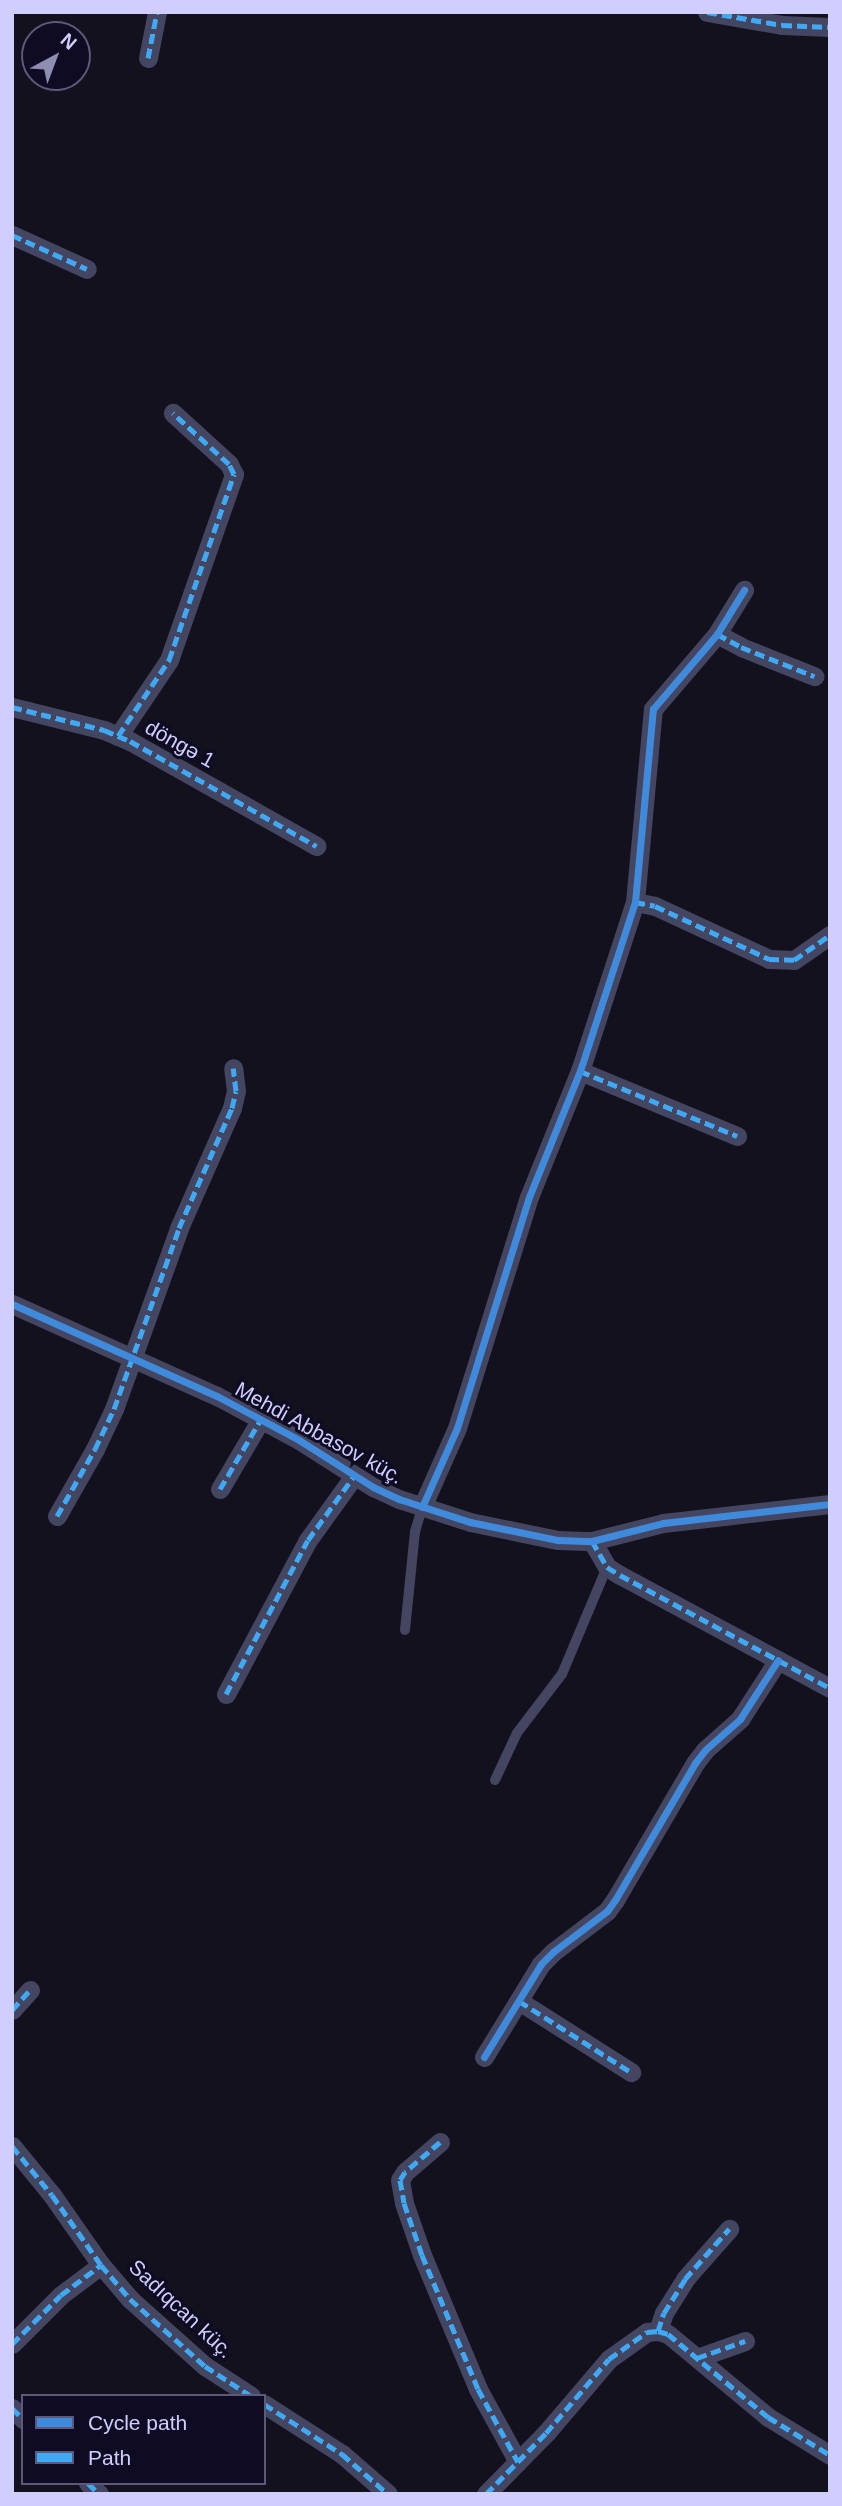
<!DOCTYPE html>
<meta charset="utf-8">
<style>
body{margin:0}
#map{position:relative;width:842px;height:2506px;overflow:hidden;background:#12111d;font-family:Helvetica,sans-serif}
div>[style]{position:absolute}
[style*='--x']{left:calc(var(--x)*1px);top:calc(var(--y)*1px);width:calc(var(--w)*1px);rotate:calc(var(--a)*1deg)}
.lane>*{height:10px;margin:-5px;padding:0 5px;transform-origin:5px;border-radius:5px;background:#444560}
.street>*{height:19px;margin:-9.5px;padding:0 9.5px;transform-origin:9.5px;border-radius:9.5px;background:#444560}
.quiet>*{height:5px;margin-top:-2.5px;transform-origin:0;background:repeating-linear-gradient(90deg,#3fa9f5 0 10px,transparent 0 15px)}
.cycleway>*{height:7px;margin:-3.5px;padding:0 3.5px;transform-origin:3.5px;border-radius:3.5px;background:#408adc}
span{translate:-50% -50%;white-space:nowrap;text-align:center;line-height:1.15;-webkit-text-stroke:6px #0e0b23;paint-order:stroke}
.street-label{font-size:21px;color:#d0ceff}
.frame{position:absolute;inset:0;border:14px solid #d0ceff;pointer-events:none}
.legend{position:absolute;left:21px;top:2394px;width:245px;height:91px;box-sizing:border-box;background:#0e0b23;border:2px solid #5c597b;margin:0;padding:9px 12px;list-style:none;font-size:21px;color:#d0ceff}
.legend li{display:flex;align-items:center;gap:14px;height:35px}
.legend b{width:35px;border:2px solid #5c597b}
.north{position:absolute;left:21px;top:21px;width:70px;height:70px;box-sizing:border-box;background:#0e0b23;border:2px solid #5c597b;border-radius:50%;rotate:41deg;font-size:19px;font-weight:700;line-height:28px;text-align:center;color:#d0ceff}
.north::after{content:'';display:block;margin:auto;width:24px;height:32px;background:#8e8cb0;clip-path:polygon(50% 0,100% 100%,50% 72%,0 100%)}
</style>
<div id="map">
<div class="lane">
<div style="--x:405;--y:1630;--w:99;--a:-84.2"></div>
<div style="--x:415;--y:1532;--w:26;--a:-74"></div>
<div style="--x:495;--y:1780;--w:52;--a:-64.9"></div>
<div style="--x:517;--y:1733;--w:74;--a:-52.7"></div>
<div style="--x:562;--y:1674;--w:116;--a:-67.2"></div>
</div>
<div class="street">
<div style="--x:707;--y:12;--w:76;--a:9.8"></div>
<div style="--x:782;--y:25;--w:48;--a:2.4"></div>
<div style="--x:148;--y:58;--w:47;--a:-78.9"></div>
<div style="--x:12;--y:235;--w:82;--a:24.4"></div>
<div style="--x:717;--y:634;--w:27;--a:28"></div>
<div style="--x:741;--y:647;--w:79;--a:21.7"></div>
<div style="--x:12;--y:707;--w:95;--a:14"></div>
<div style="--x:104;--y:730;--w:28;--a:23"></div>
<div style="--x:130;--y:741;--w:214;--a:29.4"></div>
<div style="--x:118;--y:736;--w:92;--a:-56.1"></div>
<div style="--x:169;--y:660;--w:197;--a:-70.7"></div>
<div style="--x:234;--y:474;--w:11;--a:-117"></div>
<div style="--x:229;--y:464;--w:76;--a:-137.7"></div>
<div style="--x:635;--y:902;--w:20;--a:11"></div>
<div style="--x:655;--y:906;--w:126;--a:24.9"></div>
<div style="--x:769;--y:959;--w:25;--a:2"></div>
<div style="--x:794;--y:960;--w:44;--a:-34.8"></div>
<div style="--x:580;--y:1071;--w:170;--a:22.5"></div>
<div style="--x:12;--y:1304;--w:225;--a:24.2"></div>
<div style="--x:217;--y:1396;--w:93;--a:28.2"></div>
<div style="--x:299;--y:1440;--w:88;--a:32.4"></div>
<div style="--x:373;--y:1487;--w:29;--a:25"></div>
<div style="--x:399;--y:1499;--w:75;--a:17.9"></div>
<div style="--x:470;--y:1522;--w:90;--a:11.6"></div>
<div style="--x:558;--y:1540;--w:34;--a:2"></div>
<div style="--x:592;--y:1541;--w:73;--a:-14.2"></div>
<div style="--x:663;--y:1523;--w:168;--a:-6.5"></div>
<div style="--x:220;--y:1489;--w:81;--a:-59.6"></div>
<div style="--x:422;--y:1507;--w:86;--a:-66.1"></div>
<div style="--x:457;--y:1428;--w:242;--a:-72.7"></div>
<div style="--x:529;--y:1197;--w:136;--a:-68"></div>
<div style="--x:580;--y:1071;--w:178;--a:-72"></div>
<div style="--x:635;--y:902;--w:194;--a:-84.7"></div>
<div style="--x:653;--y:709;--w:99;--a:-49.5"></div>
<div style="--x:717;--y:634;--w:52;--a:-58.5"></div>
<div style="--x:57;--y:1516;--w:77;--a:-60.4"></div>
<div style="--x:95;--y:1449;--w:44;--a:-64.6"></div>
<div style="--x:114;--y:1409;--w:192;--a:-70.2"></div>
<div style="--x:179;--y:1228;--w:131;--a:-66.2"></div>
<div style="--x:232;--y:1108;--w:17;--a:-77"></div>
<div style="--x:236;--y:1091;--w:23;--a:-97"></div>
<div style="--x:592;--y:1541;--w:30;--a:60"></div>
<div style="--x:607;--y:1567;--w:15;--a:32"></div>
<div style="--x:620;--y:1575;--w:238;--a:28.3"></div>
<div style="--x:226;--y:1694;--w:174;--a:-62"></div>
<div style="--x:308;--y:1540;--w:79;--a:-54.3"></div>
<div style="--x:519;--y:2001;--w:133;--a:32.4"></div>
<div style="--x:12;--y:2010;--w:27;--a:-48"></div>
<div style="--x:484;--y:2057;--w:109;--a:-58.5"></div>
<div style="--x:541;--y:1964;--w:17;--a:-45"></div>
<div style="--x:553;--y:1952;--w:68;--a:-37.2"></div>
<div style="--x:607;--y:1911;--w:14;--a:-54"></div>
<div style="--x:615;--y:1900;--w:159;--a:-59.7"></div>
<div style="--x:695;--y:1763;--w:16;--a:-52"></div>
<div style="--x:705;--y:1750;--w:47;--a:-41.5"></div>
<div style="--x:740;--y:1719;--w:70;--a:-57.2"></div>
<div style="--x:440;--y:2142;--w:46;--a:139.4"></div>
<div style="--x:405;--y:2172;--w:9;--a:122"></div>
<div style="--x:400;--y:2180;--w:23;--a:80"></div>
<div style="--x:404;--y:2203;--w:55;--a:70.9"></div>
<div style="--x:422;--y:2255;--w:145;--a:67.3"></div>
<div style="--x:478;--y:2389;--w:83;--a:61.3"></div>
<div style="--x:12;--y:2146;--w:63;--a:50.8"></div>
<div style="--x:52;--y:2195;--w:85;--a:55"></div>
<div style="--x:101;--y:2265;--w:45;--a:49.5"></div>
<div style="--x:130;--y:2299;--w:101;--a:41.8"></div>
<div style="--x:205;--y:2366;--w:55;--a:33.1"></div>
<div style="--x:658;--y:2331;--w:19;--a:-72"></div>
<div style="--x:664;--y:2313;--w:40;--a:-58"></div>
<div style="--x:685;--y:2279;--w:67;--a:-48.7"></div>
<div style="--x:12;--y:2344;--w:69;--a:-45"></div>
<div style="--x:61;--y:2295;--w:50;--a:-36.9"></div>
<div style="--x:697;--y:2358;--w:51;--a:-19.5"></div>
<div style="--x:264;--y:2404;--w:93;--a:32.7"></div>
<div style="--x:342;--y:2454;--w:61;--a:41"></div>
<div style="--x:12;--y:2408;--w:16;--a:45"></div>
<div style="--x:88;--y:2483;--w:16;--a:45"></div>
<div style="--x:486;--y:2494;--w:86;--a:-45.5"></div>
<div style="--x:546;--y:2433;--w:97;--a:-49.6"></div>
<div style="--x:609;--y:2359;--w:47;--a:-35.4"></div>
<div style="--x:647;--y:2332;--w:11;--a:-5"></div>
<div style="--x:658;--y:2331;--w:10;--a:17"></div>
<div style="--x:668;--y:2334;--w:130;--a:39.7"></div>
<div style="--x:768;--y:2417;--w:73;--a:31.5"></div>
</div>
<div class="quiet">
<div style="--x:707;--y:12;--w:76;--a:9.8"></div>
<div style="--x:782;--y:25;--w:48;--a:2.4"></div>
<div style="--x:148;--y:58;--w:47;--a:-78.9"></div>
<div style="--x:12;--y:235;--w:82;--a:24.4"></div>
<div style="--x:717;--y:634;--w:27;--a:28"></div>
<div style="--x:741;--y:647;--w:79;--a:21.7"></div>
<div style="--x:12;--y:707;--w:95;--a:14"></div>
<div style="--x:104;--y:730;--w:28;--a:23"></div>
<div style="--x:130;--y:741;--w:214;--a:29.4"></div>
<div style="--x:118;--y:736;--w:92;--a:-56.1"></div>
<div style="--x:169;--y:660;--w:197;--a:-70.7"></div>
<div style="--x:234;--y:474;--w:11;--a:-117"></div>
<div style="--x:229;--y:464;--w:76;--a:-137.7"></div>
<div style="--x:635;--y:902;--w:20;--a:11"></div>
<div style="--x:655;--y:906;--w:126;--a:24.9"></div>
<div style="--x:769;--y:959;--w:25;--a:2"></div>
<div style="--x:794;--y:960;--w:44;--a:-34.8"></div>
<div style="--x:580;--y:1071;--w:170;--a:22.5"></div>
<div style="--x:220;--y:1489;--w:81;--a:-59.6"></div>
<div style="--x:57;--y:1516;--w:77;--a:-60.4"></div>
<div style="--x:95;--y:1449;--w:44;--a:-64.6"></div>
<div style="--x:114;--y:1409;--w:192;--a:-70.2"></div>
<div style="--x:179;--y:1228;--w:131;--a:-66.2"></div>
<div style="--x:232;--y:1108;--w:17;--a:-77"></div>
<div style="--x:236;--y:1091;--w:23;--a:-97"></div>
<div style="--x:592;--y:1541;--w:30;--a:60"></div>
<div style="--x:607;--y:1567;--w:15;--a:32"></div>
<div style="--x:620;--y:1575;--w:238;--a:28.3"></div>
<div style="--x:226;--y:1694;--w:174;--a:-62"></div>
<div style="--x:308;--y:1540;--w:79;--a:-54.3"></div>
<div style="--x:519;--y:2001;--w:133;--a:32.4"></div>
<div style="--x:12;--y:2010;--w:27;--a:-48"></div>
<div style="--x:440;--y:2142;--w:46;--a:139.4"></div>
<div style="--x:405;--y:2172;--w:9;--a:122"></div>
<div style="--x:400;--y:2180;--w:23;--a:80"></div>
<div style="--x:404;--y:2203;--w:55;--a:70.9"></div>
<div style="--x:422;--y:2255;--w:145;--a:67.3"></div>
<div style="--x:478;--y:2389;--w:83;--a:61.3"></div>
<div style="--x:12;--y:2146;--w:63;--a:50.8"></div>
<div style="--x:52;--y:2195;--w:85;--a:55"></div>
<div style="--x:101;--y:2265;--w:45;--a:49.5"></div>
<div style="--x:130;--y:2299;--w:101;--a:41.8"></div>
<div style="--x:205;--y:2366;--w:55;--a:33.1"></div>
<div style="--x:658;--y:2331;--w:19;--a:-72"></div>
<div style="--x:664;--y:2313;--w:40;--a:-58"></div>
<div style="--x:685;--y:2279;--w:67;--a:-48.7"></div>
<div style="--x:12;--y:2344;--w:69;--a:-45"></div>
<div style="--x:61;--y:2295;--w:50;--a:-36.9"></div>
<div style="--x:697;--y:2358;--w:51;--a:-19.5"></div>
<div style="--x:264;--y:2404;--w:93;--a:32.7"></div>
<div style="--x:342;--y:2454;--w:61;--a:41"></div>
<div style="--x:12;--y:2408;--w:16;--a:45"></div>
<div style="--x:88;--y:2483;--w:16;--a:45"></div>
<div style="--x:486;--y:2494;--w:86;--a:-45.5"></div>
<div style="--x:546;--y:2433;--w:97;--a:-49.6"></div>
<div style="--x:609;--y:2359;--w:47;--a:-35.4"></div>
<div style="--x:647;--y:2332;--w:11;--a:-5"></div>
<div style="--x:658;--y:2331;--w:10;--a:17"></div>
<div style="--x:668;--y:2334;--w:130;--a:39.7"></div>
<div style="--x:768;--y:2417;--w:73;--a:31.5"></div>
</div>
<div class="cycleway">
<div style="--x:12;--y:1304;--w:225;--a:24.2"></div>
<div style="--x:217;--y:1396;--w:93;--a:28.2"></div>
<div style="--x:299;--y:1440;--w:88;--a:32.4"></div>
<div style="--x:373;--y:1487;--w:29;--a:25"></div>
<div style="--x:399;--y:1499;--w:75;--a:17.9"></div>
<div style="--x:470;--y:1522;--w:90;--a:11.6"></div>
<div style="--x:558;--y:1540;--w:34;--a:2"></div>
<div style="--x:592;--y:1541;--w:73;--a:-14.2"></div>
<div style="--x:663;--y:1523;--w:168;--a:-6.5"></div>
<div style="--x:422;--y:1507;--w:86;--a:-66.1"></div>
<div style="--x:457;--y:1428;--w:242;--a:-72.7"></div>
<div style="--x:529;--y:1197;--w:136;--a:-68"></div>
<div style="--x:580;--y:1071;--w:178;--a:-72"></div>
<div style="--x:635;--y:902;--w:194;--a:-84.7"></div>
<div style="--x:653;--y:709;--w:99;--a:-49.5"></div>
<div style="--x:717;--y:634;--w:52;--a:-58.5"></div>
<div style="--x:484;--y:2057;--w:109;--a:-58.5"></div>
<div style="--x:541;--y:1964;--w:17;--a:-45"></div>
<div style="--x:553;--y:1952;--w:68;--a:-37.2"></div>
<div style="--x:607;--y:1911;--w:14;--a:-54"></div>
<div style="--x:615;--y:1900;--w:159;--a:-59.7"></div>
<div style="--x:695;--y:1763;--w:16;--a:-52"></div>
<div style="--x:705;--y:1750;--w:47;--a:-41.5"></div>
<div style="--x:740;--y:1719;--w:70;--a:-57.2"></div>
</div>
<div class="street-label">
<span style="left:180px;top:744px;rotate:29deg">döngə 1</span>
<span style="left:319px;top:1433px;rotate:29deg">Mehdi Abbasov küç.</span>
<span style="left:181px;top:2309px;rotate:43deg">Sadıqcan küç.</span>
</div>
<div class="frame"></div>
<ul class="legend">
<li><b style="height:9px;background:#408adc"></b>Cycle path</li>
<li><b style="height:9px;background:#3fa9f5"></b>Path</li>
</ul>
<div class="north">N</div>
</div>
